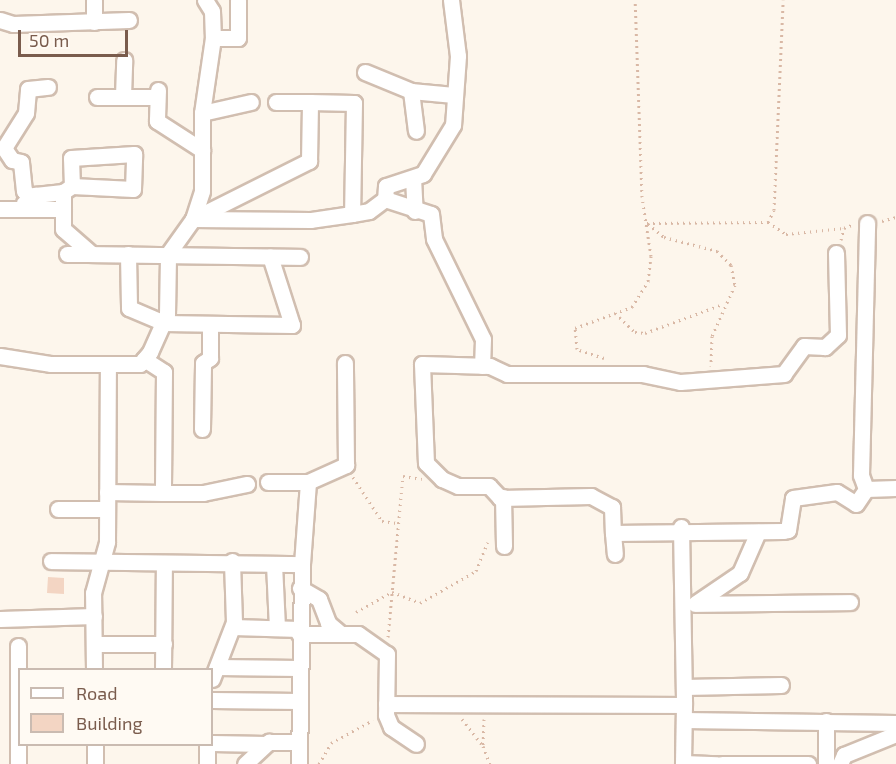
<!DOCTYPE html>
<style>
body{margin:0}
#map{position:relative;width:896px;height:764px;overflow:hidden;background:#fdf6ec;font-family:"Exo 2",sans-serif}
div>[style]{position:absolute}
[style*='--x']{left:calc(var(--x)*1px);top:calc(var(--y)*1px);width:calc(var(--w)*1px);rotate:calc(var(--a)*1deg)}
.building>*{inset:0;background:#f3d5c3}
.path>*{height:3px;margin-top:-1.5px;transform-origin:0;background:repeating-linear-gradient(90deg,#d9b8a5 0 1.5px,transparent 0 6px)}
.roads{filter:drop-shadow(2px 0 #d1beb0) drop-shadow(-2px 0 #d1beb0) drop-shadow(0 2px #d1beb0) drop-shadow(0 -2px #d1beb0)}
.street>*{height:15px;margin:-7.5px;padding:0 7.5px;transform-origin:7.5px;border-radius:7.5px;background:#fff}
span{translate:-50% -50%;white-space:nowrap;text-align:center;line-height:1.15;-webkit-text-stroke:4.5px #fffaf3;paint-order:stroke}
.legend{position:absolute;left:18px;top:668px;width:195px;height:78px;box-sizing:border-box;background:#fffaf3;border:2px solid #cabbb1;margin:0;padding:8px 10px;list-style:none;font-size:18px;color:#7a5c4d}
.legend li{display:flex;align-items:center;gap:12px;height:30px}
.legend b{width:30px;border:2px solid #cabbb1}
.scale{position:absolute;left:18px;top:30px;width:110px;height:27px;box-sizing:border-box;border:3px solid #7a5c4d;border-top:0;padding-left:8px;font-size:18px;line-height:21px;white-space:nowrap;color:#7a5c4d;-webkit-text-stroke:4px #fffaf3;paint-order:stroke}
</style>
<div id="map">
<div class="building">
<div style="clip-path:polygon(48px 577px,64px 578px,64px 594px,47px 593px)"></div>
</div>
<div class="path">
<div style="--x:882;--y:221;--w:15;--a:-16"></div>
<div style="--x:768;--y:222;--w:13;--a:-63"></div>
<div style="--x:774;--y:210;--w:210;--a:-87.5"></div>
<div style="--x:647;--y:223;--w:121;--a:-0.5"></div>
<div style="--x:768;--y:222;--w:22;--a:34"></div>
<div style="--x:786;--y:234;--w:58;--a:-5.9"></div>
<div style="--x:648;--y:224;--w:21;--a:39"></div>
<div style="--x:664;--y:237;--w:55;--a:14.8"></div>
<div style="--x:717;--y:251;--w:20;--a:45"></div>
<div style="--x:731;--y:265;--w:20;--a:79"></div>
<div style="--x:735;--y:285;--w:56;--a:114.3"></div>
<div style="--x:712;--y:336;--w:30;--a:92"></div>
<div style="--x:841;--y:240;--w:12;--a:-76"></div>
<div style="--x:844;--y:228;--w:11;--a:-22"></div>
<div style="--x:615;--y:313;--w:28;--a:44"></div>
<div style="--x:635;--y:332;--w:10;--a:6"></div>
<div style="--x:645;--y:333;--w:83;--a:-20.4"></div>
<div style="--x:604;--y:358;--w:28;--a:-162"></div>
<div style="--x:577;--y:349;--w:21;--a:-95"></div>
<div style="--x:575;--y:328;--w:61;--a:-20.2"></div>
<div style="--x:632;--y:307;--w:31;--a:-58"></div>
<div style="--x:648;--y:281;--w:25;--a:-83"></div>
<div style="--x:651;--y:256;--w:60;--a:-98.7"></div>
<div style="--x:642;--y:197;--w:197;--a:-92"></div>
<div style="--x:353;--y:477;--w:53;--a:56.6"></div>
<div style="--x:382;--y:521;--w:15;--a:8"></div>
<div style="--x:356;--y:612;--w:41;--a:-29.1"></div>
<div style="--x:392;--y:592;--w:30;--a:21"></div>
<div style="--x:420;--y:603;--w:64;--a:-29.7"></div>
<div style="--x:476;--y:571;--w:31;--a:-68"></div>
<div style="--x:388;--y:637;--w:162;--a:-84.7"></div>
<div style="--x:403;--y:476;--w:19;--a:9"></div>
<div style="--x:462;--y:719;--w:33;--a:52"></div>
<div style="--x:484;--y:719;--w:27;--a:92"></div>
<div style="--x:483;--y:746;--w:19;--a:69"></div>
<div style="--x:319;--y:764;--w:24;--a:-60"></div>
<div style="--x:331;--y:743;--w:48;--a:-28.7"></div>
</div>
<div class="roads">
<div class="street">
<div style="--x:205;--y:0;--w:13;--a:58"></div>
<div style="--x:212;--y:11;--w:27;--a:88"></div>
<div style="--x:451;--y:0;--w:56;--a:82.9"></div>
<div style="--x:458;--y:56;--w:69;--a:94.1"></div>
<div style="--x:453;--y:125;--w:57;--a:121.5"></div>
<div style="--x:423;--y:174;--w:39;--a:162"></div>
<div style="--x:386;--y:186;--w:13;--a:94"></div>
<div style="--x:385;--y:199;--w:48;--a:18.1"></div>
<div style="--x:431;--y:214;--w:25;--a:83"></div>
<div style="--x:434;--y:239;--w:111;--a:63.9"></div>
<div style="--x:483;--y:339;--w:27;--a:92"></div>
<div style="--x:0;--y:20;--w:14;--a:17"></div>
<div style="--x:13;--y:24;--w:116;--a:-2"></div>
<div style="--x:94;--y:22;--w:22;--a:-90"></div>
<div style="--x:365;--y:72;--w:50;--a:22.4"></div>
<div style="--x:411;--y:91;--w:43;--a:5.3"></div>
<div style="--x:158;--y:90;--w:31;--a:92"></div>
<div style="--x:157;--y:121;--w:54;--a:32.8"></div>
<div style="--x:411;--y:91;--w:40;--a:82.9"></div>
<div style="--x:123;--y:96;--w:36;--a:-88"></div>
<div style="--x:97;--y:97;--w:60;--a:0"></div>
<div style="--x:276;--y:102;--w:34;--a:0"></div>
<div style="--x:310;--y:102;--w:44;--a:1.3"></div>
<div style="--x:354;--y:103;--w:111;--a:91"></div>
<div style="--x:352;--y:214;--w:41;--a:171.7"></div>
<div style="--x:311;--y:220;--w:118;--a:-179.5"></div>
<div style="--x:193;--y:219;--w:130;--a:-26.6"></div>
<div style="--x:309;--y:161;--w:59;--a:-89"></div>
<div style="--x:202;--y:113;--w:50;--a:-12.7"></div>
<div style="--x:413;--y:178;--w:33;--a:87"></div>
<div style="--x:31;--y:197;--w:9;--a:-139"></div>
<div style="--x:24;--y:191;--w:29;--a:-96"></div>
<div style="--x:21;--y:162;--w:9;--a:-167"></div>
<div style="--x:12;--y:160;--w:14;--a:-124"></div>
<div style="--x:4;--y:148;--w:41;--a:-57.8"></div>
<div style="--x:26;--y:113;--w:24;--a:-85"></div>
<div style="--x:28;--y:89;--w:20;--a:-6"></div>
<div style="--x:24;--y:203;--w:14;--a:-36"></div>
<div style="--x:35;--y:195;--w:28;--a:-6"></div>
<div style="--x:0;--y:209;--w:63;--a:0"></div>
<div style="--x:63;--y:209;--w:17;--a:-90"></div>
<div style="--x:63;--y:192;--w:11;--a:-34"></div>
<div style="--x:72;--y:186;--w:61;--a:2.8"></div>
<div style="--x:133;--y:189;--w:35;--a:-88"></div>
<div style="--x:134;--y:154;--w:63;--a:176.4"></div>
<div style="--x:71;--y:158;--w:28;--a:88"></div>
<div style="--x:63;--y:209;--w:20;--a:90"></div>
<div style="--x:63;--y:229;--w:38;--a:41"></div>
<div style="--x:92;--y:254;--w:25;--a:180"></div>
<div style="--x:352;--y:214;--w:17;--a:-10"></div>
<div style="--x:369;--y:211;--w:20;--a:-37"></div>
<div style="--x:836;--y:253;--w:82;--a:88.6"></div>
<div style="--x:838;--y:335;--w:18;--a:137"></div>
<div style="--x:825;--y:347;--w:21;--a:-177"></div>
<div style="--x:804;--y:346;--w:34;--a:126"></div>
<div style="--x:784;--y:374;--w:104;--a:175.6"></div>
<div style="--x:680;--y:382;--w:38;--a:-168"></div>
<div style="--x:643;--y:374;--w:136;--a:180"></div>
<div style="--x:507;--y:374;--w:19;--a:-155"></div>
<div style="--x:490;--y:366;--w:68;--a:-178.3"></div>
<div style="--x:422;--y:364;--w:99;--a:87.7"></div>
<div style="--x:426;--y:463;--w:23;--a:45"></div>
<div style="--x:442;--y:479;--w:17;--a:24"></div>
<div style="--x:458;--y:486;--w:31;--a:0"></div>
<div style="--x:489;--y:486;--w:16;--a:47"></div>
<div style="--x:500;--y:498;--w:91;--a:-1.3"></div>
<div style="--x:591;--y:496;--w:24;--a:28"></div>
<div style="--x:612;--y:507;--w:26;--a:88"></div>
<div style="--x:613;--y:533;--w:170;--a:-0.7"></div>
<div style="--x:783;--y:531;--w:5;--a:-11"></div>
<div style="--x:788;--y:530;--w:32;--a:-81"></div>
<div style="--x:793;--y:498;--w:44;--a:-7.8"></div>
<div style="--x:837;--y:492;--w:22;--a:32"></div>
<div style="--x:856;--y:504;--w:18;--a:-56"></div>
<div style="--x:866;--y:489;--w:30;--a:-2"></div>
<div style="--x:92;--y:254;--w:208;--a:0.8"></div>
<div style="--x:128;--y:254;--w:54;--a:88.9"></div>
<div style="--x:129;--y:308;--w:38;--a:23"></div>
<div style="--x:164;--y:323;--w:128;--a:0.9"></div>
<div style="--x:292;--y:325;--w:72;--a:-107.7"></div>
<div style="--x:0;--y:356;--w:52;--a:8.9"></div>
<div style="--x:51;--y:364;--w:89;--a:0"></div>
<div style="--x:140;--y:364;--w:16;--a:-50"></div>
<div style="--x:150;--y:352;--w:42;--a:-65.9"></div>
<div style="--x:167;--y:314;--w:60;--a:-89"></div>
<div style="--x:168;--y:254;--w:43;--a:-54.5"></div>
<div style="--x:193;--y:219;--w:29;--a:-72"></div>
<div style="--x:202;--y:191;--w:78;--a:-90"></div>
<div style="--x:202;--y:113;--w:76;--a:-81.7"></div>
<div style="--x:213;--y:38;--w:25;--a:0"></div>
<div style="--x:238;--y:38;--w:38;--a:-90"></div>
<div style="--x:144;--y:359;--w:24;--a:33"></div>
<div style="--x:164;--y:372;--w:121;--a:90.5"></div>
<div style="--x:163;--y:493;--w:40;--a:0"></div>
<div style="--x:203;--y:493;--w:45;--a:-11.6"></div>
<div style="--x:202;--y:429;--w:66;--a:-89.1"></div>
<div style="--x:203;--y:363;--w:9;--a:-36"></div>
<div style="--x:210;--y:358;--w:34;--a:-90"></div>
<div style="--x:308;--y:482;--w:42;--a:-24.1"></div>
<div style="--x:346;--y:465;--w:102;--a:-90.6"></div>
<div style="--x:866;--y:489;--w:15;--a:-110"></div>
<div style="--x:861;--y:475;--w:252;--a:-88.6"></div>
<div style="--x:107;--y:492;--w:56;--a:1"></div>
<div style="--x:503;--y:497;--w:49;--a:88.8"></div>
<div style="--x:58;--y:509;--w:49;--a:0"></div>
<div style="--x:681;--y:527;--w:178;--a:89"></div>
<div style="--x:613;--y:533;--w:21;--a:85"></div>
<div style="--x:51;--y:561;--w:251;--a:0.7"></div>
<div style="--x:302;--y:564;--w:82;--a:-85.8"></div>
<div style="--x:308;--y:482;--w:40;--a:180"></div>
<div style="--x:274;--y:564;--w:64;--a:87.3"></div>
<div style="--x:300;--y:588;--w:22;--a:30"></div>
<div style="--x:319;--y:599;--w:26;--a:69"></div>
<div style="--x:328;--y:623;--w:17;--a:40"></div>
<div style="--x:696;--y:603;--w:53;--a:-34.3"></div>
<div style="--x:740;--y:573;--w:45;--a:-66.3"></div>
<div style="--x:695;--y:604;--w:155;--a:-0.7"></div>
<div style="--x:0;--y:619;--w:94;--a:-1.8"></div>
<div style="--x:233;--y:627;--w:66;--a:1.7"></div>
<div style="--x:299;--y:634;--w:59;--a:0"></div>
<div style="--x:358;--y:634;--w:35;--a:35"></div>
<div style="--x:387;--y:654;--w:61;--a:90.9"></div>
<div style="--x:386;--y:715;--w:13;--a:67"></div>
<div style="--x:391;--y:727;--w:30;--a:34"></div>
<div style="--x:94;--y:644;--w:70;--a:0"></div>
<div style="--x:18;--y:646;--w:118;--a:90"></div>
<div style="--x:217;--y:667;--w:82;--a:0.7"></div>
<div style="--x:94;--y:670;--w:77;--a:-90.7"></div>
<div style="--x:93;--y:593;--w:53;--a:-74.6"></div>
<div style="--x:107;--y:542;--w:178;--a:-89.7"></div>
<div style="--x:163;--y:670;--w:106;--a:-89.5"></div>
<div style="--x:212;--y:679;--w:61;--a:-68.9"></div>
<div style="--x:234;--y:622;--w:61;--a:-91.9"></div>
<div style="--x:684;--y:687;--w:97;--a:-1.2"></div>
<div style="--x:212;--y:700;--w:87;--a:0.7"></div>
<div style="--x:386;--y:704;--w:298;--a:0.2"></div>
<div style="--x:684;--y:705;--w:59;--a:91"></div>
<div style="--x:684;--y:720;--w:212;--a:0.8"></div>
<div style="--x:212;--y:743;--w:54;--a:1.1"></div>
<div style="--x:95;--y:744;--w:20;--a:90"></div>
<div style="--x:683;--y:763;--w:34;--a:2"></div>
<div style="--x:207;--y:764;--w:20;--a:-90"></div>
<div style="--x:245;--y:764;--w:33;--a:-43"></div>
<div style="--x:269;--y:742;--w:30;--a:0"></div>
<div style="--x:299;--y:764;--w:200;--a:-89.1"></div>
<div style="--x:722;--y:764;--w:86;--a:0"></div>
<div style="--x:826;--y:764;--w:43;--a:-90"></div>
<div style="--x:840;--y:764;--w:10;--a:-66"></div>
<div style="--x:844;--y:755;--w:56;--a:-22"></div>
</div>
</div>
<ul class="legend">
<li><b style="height:8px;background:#fff"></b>Road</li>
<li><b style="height:16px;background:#f3d5c3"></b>Building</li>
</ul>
<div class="scale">50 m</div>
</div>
